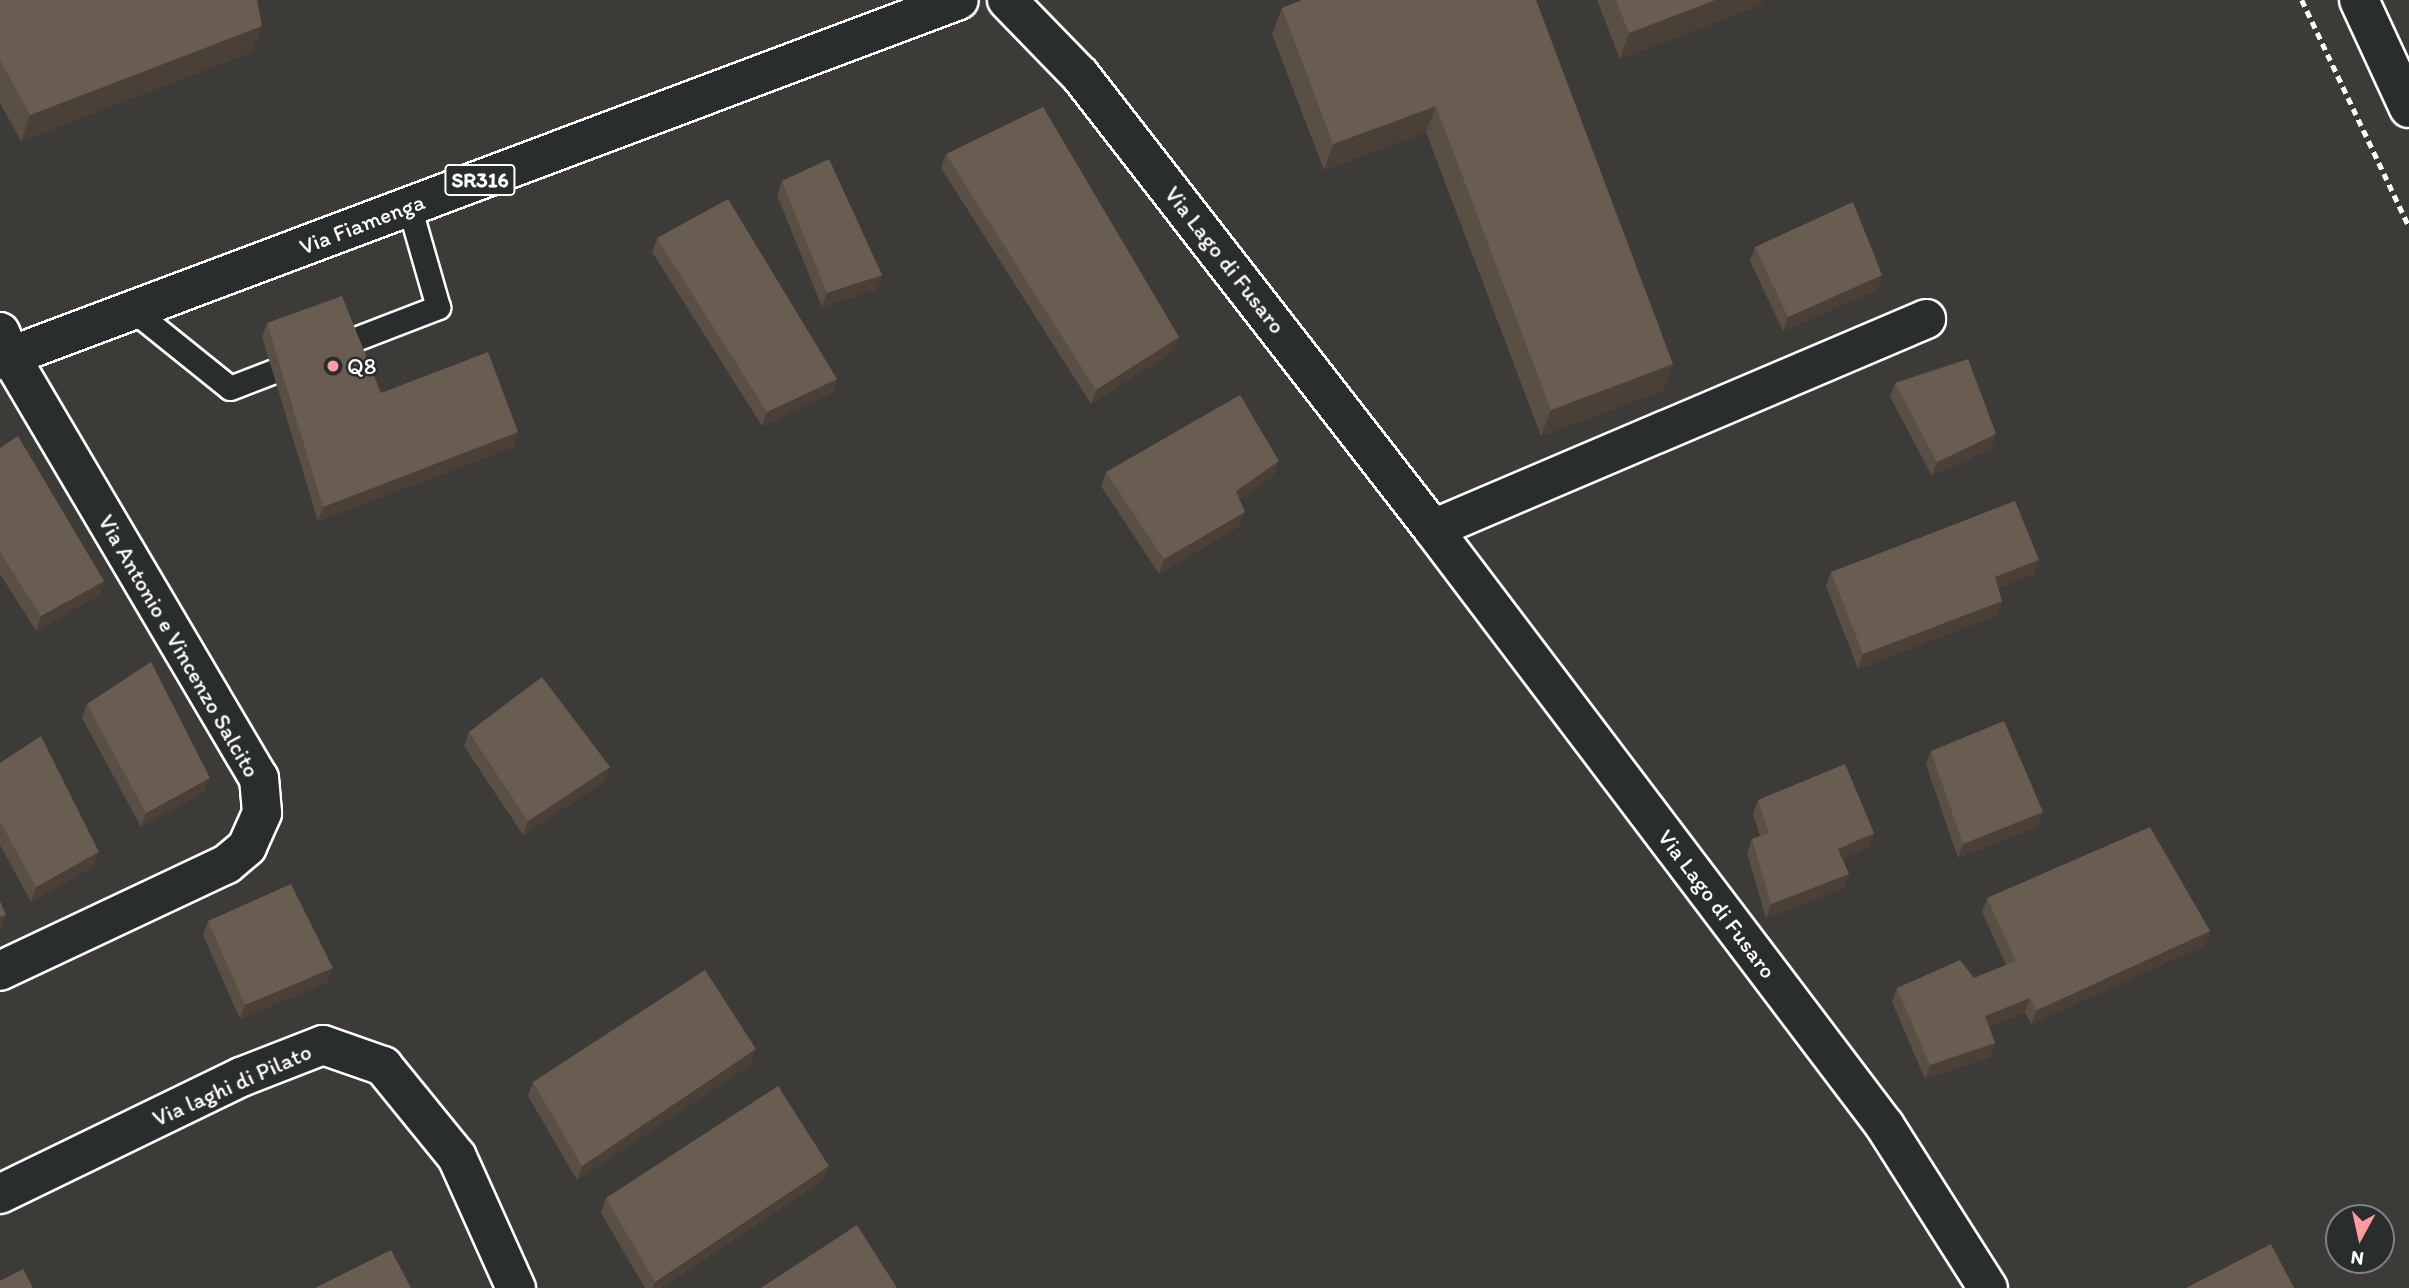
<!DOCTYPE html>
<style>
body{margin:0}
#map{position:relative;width:2409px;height:1288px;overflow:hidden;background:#3d3b38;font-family:Itim,sans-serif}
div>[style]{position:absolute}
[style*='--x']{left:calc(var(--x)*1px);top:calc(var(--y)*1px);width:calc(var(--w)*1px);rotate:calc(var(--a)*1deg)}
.path>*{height:4.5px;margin-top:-2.25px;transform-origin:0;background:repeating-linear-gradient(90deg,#fff 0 7px,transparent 0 12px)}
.roads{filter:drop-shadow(2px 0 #fff) drop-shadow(-2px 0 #fff) drop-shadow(0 2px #fff) drop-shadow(0 -2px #fff)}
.service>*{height:23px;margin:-11.5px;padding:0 11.5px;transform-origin:11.5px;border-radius:11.5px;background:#2a2d2e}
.minor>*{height:38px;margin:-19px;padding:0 19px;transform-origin:19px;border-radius:19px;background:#2a2d2e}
.secondary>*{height:38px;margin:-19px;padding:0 19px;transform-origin:19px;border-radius:19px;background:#2a2d2e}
.primary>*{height:38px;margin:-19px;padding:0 19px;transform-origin:19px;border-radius:19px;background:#2a2d2e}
.wall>*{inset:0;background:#5a4f45}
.shaded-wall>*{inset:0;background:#4a4038}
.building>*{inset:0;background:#695c50}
.dots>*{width:19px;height:19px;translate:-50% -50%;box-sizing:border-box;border:4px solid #2a2d2e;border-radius:50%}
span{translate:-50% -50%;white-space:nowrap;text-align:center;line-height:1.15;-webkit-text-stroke:5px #2a2d2e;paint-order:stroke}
.shield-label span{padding:2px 5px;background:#2a2d2e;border:2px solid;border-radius:5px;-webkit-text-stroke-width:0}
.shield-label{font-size:21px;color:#fff;font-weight:700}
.street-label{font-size:23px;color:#fff}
.poi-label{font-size:23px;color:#fff}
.left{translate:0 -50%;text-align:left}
.north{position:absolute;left:2325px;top:1204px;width:70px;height:70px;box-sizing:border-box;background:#2a2d2e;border:2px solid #7f8182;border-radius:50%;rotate:188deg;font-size:19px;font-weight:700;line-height:28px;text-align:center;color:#fff}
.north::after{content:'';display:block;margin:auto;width:24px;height:32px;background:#ff9aa2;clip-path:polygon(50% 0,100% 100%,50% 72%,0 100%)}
</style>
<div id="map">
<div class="path">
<div style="--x:2302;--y:0;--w:250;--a:64.7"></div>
</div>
<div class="roads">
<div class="service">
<div style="--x:133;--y:310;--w:124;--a:38.8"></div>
<div style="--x:230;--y:388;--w:75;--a:-21.1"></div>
<div style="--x:332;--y:348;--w:114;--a:-21.1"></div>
<div style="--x:438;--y:307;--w:105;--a:-106"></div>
</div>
<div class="minor">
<div style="--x:1007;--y:0;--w:105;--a:45.8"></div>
<div style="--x:1080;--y:75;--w:575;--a:52.13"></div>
<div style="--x:1433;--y:529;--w:749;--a:52.87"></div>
<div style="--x:1885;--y:1126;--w:192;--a:57.6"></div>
<div style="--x:0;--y:332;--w:26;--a:67"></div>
<div style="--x:10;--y:356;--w:490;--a:59.5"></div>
<div style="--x:259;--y:778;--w:35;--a:85"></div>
<div style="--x:262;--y:813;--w:37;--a:114"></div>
<div style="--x:247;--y:847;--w:26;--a:140"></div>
<div style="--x:227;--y:864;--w:251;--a:154.8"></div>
<div style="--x:1433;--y:529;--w:536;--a:-23.07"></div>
<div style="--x:0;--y:1194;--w:268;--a:-25.9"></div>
<div style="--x:241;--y:1077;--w:88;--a:-21.3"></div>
<div style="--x:323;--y:1045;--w:64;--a:19.3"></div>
<div style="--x:383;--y:1066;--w:117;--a:50.9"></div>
<div style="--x:457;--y:1157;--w:144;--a:65.8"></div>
</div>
<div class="secondary">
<div style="--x:2359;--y:0;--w:119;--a:65.2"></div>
</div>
<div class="primary">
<div style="--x:0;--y:360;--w:1024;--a:-20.58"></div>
</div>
</div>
<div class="wall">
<div style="clip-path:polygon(0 0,252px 52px,21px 141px,0 103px)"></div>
<div style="clip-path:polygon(1536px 0,1664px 390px,1541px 436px,1426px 132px,1324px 170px,1272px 34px,1282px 8px)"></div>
<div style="clip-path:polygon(1597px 0,1762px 0,1760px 5px,1620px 59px)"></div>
<div style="clip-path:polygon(946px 154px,1174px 351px,1091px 404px,941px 168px)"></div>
<div style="clip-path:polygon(782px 181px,882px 275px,877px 289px,822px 307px,777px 195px)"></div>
<div style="clip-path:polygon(657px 238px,837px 379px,832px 393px,762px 426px,652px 252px)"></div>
<div style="clip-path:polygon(1755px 247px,1882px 275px,1877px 290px,1783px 331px,1750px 261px)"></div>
<div style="clip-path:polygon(267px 323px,381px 393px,518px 432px,513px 447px,318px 521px,262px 337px)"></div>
<div style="clip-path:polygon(1895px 383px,1996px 434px,1991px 448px,1932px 476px,1890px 397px)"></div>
<div style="clip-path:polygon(0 448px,104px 581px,99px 595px,36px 631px,0 574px)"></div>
<div style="clip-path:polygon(1106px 472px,1274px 475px,1239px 499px,1240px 526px,1159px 574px,1101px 486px)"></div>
<div style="clip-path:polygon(1831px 572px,2034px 574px,1998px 588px,2002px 601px,1997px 615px,1858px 669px,1826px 586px)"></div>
<div style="clip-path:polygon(87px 704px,204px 792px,141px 827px,82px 718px)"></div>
<div style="clip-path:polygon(469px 732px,610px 767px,605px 781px,523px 835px,464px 746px)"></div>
<div style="clip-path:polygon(1931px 751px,2043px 812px,2038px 826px,1958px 858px,1926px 765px)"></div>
<div style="clip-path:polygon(0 763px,94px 866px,31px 902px,0 845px)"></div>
<div style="clip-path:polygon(1758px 800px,1874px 833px,1869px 847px,1842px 859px,1844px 888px,1766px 918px,1747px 853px,1752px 839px,1760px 836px,1753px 814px)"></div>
<div style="clip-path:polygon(1987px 898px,2210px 931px,2205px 945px,2031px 1024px,2025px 1012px,1989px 1027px,1995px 1043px,1990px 1057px,1925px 1079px,1892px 1002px,1897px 988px,1974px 978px,2006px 965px,1982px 912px)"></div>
<div style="clip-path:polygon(208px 921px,328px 982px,240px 1019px,203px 935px)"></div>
<div style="clip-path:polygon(751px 1064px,577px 1180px,528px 1096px,533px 1082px)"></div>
<div style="clip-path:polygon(829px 1166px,824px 1180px,662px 1288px,645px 1288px,601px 1213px,606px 1198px)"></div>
</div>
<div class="shaded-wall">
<div style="clip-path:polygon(1715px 0,1762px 0,1760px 5px,1620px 59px,1629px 33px)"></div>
<div style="clip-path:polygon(262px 26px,252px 52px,21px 141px,30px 115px)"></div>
<div style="clip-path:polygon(1436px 106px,1426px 132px,1324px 170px,1333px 144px)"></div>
<div style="clip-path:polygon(882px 275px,877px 289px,822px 307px,827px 293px)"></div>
<div style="clip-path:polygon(1882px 275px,1877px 290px,1783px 331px,1788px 317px)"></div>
<div style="clip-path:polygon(1179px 337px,1174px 351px,1091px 404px,1096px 390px)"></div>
<div style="clip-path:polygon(1673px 364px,1664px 390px,1541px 436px,1551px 410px)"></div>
<div style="clip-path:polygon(837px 379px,832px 393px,762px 426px,767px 412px)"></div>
<div style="clip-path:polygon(518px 432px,513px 447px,318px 521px,323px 507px)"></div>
<div style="clip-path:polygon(1996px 434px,1991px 448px,1932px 476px,1937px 462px)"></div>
<div style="clip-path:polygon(1279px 461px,1274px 475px,1231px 505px,1236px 491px)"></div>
<div style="clip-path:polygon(1245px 512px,1240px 526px,1159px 574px,1164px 559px)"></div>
<div style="clip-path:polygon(2039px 560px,2034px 574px,1990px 591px,1995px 577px)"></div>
<div style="clip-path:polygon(104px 581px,99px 595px,36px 631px,41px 616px)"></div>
<div style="clip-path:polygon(2002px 601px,1997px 615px,1858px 669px,1863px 654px)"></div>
<div style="clip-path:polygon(610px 767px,605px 781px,523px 835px,528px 821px)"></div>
<div style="clip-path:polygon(210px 778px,204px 792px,141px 827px,146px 813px)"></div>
<div style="clip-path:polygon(2043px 812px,2038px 826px,1958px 858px,1963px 844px)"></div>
<div style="clip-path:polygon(1874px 833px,1869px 847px,1833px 863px,1838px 849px)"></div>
<div style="clip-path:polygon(99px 852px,94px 866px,31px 902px,36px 887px)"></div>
<div style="clip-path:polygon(1849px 874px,1844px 888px,1766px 918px,1771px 904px)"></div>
<div style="clip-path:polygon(6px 915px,1px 929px,0 929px,0 917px)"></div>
<div style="clip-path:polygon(2210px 931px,2205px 945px,2031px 1024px,2037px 1010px)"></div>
<div style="clip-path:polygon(333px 968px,328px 982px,240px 1019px,245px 1005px)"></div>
<div style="clip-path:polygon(2030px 998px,2025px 1012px,1980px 1031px,1985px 1016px)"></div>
<div style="clip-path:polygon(1995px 1043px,1990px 1057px,1925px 1079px,1930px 1065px)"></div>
<div style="clip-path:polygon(756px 1049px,751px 1064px,577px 1180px,582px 1166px)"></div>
<div style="clip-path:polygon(829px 1166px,824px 1180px,662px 1288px,653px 1288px,655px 1282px)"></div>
</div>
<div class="building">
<div style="clip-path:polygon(0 0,257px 0,262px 26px,30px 115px,0 60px)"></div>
<div style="clip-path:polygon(1302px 0,1536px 0,1673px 364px,1551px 410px,1436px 106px,1333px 144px,1282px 8px)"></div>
<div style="clip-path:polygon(1616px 0,1715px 0,1629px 33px)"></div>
<div style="clip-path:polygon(1043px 107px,1179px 337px,1096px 390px,946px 154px)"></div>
<div style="clip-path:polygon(829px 159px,882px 275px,827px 293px,782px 181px)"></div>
<div style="clip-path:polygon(728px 199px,837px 379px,767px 412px,657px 238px)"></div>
<div style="clip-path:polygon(1853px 202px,1882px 275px,1788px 317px,1755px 247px)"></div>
<div style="clip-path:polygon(342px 296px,381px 393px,488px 352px,518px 432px,323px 507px,267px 323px)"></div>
<div style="clip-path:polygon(1968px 359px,1996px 434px,1937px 462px,1895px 383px)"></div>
<div style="clip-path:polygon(1240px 395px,1279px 461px,1236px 491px,1245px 512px,1164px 559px,1106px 472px)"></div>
<div style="clip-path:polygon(18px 436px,104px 581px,41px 616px,0 552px,0 448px)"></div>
<div style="clip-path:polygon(2015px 501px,2039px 560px,1995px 577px,2002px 601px,1863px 654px,1831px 572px)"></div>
<div style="clip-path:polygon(151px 662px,210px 778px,146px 813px,87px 704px)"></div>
<div style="clip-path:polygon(542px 677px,610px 767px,528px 821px,469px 732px)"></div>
<div style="clip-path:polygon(2004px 721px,2043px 812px,1963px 844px,1931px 751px)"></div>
<div style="clip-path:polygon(41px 736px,99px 852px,36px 887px,0 821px,0 763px)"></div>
<div style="clip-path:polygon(1845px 764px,1874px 833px,1838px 849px,1849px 874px,1771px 904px,1752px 839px,1769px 833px,1758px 800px)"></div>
<div style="clip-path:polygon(2150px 827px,2210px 931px,2037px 1010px,2030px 998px,1985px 1016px,1995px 1043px,1930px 1065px,1897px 988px,1960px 960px,1974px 978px,2016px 961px,1987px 898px)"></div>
<div style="clip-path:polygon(291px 884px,333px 968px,245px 1005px,208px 921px)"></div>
<div style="clip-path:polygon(0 901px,6px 915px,0 917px)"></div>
<div style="clip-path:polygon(705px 970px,756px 1049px,582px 1166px,533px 1082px)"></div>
<div style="clip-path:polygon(778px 1086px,829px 1166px,655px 1282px,606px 1198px)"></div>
<div style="clip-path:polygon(857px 1225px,897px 1288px,761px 1288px)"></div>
<div style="clip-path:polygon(2271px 1244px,2294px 1288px,2186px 1288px)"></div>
<div style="clip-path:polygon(391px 1250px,411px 1288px,315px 1288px)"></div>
<div style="clip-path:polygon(23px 1269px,33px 1288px,0 1288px,0 1281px)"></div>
</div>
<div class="dots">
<div style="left:333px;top:366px;background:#ff9aa2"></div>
</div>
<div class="shield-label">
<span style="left:480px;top:180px">SR316</span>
</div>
<div class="street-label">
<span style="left:362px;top:224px;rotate:-21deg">Via Fiamenga</span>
<span style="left:1225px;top:260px;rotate:52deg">Via Lago di Fusaro</span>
<span style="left:179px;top:646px;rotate:60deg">Via Antonio e Vincenzo Salcito</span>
<span style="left:1717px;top:904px;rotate:53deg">Via Lago di Fusaro</span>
<span style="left:232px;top:1085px;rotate:-24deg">Via laghi di Pilato</span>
</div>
<div class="poi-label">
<span class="left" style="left:347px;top:366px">Q8</span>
</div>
<div class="north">N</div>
</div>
